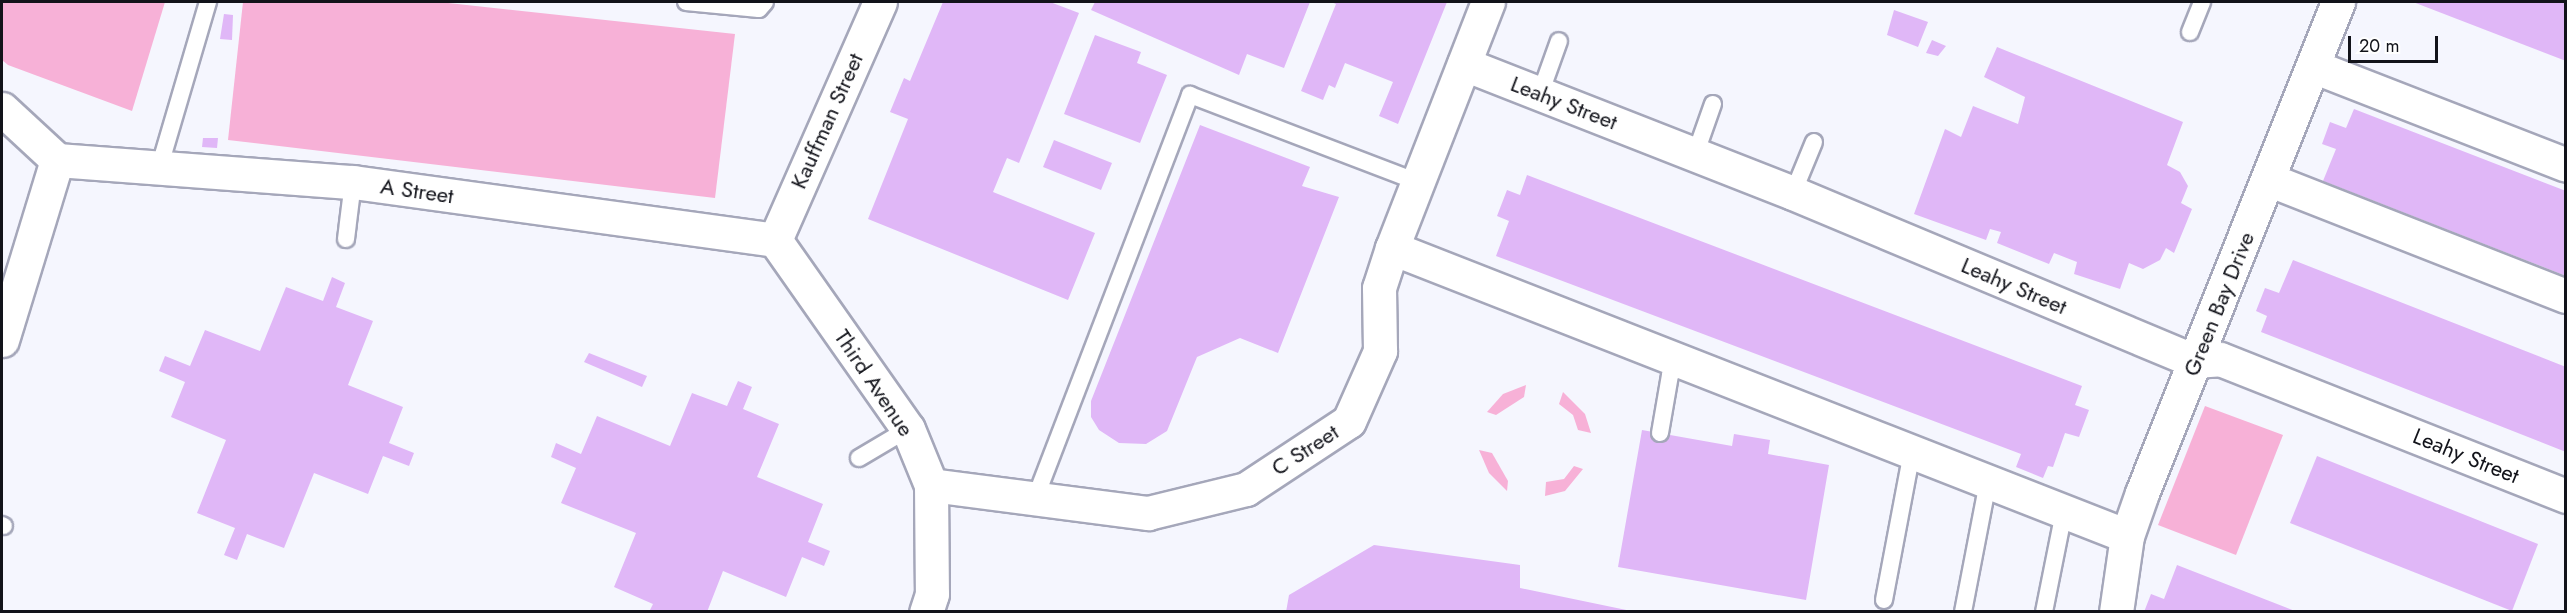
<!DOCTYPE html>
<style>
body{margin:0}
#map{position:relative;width:2567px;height:613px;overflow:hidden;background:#f5f6fe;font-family:Jost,sans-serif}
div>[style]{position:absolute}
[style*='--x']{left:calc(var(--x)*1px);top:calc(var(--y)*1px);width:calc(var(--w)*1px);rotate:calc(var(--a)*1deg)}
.green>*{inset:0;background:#f7b1d7}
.building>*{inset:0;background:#e0b7f7}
.roads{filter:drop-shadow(2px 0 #a5a7ba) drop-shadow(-2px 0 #a5a7ba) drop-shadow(0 2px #a5a7ba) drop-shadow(0 -2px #a5a7ba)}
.lane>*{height:16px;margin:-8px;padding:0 8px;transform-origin:8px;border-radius:8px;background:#fff}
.street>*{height:33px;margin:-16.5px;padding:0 16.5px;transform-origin:16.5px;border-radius:16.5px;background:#fff}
span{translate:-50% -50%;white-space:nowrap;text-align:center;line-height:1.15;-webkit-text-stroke:4.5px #fff;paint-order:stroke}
.street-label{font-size:22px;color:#12131a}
.frame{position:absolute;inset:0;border:3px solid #12131a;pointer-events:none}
.scale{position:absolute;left:2348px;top:36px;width:90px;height:27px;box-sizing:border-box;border:3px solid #12131a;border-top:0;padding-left:8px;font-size:18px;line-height:21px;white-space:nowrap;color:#12131a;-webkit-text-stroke:4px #fff;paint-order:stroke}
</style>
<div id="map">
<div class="green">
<div style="clip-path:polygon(2px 2px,165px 2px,132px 111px,8px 65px,2px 60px)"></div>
<div style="clip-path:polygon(243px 2px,439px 2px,735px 34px,715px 198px,228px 140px)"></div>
<div style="clip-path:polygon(1526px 385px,1524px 397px,1496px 415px,1487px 412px,1503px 394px)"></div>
<div style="clip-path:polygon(1563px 392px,1585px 414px,1591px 433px,1578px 430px,1573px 415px,1559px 404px)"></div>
<div style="clip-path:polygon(2205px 406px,2283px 435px,2236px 555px,2158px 525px)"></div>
<div style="clip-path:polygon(1479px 450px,1492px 453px,1508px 481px,1507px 491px,1489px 473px)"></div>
<div style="clip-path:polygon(1574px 466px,1583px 469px,1565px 491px,1545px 496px,1546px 482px,1564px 479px)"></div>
</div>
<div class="building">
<div style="clip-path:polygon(943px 2px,1050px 2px,1079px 13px,1019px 163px,1007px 158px,993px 192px,1095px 233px,1068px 300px,868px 219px,908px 119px,890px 112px,904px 78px,910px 81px)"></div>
<div style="clip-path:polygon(1095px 2px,1310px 2px,1284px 68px,1247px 54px,1239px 75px,1091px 10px)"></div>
<div style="clip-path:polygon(1331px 2px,1447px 2px,1398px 124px,1379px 116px,1393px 82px,1345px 63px,1335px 88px,1329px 85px,1323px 100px,1301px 91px,1336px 4px)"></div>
<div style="clip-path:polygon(2413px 2px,2566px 2px,2566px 61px)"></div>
<div style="clip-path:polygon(1894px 10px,1928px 22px,1918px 47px,1887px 35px)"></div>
<div style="clip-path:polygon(224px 14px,233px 15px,232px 40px,220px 39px)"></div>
<div style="clip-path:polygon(1095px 35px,1141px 52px,1137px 63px,1167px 75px,1140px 143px,1064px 114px)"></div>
<div style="clip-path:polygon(1932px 40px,1946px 46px,1938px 56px,1926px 53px)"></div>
<div style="clip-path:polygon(1997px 47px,2183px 122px,2167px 165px,2180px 172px,2188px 186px,2181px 203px,2192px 209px,2174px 253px,2166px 248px,2160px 260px,2143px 269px,2129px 263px,2120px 289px,2074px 274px,2077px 262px,2054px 253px,2049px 264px,1997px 243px,2001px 232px,1990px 229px,1986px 240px,1914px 214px,1945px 129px,1961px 137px,1973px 106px,2018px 124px,2025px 97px,1984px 77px)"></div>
<div style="clip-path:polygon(2354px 109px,2566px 191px,2566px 276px,2323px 181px,2336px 149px,2322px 144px,2330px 122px,2346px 128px)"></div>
<div style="clip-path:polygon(1200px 125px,1310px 167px,1302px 186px,1339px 197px,1278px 353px,1240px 338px,1197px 357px,1167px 431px,1146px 444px,1119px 443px,1099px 430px,1091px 417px,1091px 401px)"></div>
<div style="clip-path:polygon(203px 138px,218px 138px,217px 148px,202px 147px)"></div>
<div style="clip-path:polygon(1054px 140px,1112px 163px,1101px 190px,1043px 167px)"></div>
<div style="clip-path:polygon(1527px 175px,2082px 386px,2075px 405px,2089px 410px,2079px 437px,2065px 433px,2053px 467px,2048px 466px,2043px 478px,2016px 467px,2021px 454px,1496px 256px,1509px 221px,1497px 216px,1507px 190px,1520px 195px)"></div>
<div style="clip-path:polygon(2293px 260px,2566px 367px,2566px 452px,2261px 332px,2267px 316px,2256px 311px,2265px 288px,2279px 293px)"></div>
<div style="clip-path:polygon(332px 277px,345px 283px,336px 307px,373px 321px,348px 385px,403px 407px,389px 443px,414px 453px,409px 466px,383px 456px,368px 494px,314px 473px,284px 548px,247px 534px,237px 560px,224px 555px,235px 528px,197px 513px,226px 440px,171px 417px,185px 382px,159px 371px,165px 356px,190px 366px,205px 330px,260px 351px,286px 287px,323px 301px)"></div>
<div style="clip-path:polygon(589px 353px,647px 376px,642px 387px,584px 362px)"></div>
<div style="clip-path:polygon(738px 381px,752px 387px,743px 409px,779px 424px,757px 477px,823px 504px,808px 542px,830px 551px,824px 566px,802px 557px,786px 597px,723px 571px,707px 612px,649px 612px,653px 604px,614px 587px,636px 533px,561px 503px,576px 468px,551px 457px,556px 443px,581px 454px,597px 416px,670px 446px,692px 393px,727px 406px)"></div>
<div style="clip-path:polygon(1642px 430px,1732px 446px,1734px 434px,1770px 440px,1768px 454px,1829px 465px,1806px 600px,1618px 567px)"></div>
<div style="clip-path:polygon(2317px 456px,2538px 544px,2512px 611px,2290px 523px)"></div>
<div style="clip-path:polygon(1374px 545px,1520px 565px,1520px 588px,1636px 612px,1286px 612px,1289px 595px)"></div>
<div style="clip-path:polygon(2177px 565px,2295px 611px,2295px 612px,2144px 612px,2151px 594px,2164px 599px)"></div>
</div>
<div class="roads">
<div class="lane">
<div style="--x:686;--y:2;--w:73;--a:5.5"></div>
<div style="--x:759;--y:9;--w:9;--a:-49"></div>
<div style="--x:2190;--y:32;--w:32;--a:-68"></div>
<div style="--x:1540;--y:94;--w:56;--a:-70.3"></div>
<div style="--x:1695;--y:155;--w:54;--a:-70.6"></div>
<div style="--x:160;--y:165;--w:170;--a:-73.6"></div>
<div style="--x:1793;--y:193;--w:55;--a:-67.6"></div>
<div style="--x:346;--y:239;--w:57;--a:-83"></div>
<div style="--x:1660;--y:433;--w:59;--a:-80.2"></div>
<div style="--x:1670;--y:375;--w:17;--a:-54"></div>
<div style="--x:859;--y:458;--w:57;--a:-30.6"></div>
<div style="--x:1035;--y:499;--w:433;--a:-69"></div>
<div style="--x:1190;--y:95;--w:244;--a:20.9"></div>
<div style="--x:2;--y:525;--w:2;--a:27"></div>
<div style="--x:1884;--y:600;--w:151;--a:-79.3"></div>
<div style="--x:1963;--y:612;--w:132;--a:-79.1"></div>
<div style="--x:2044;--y:612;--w:102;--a:-78.7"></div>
</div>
<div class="street">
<div style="--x:1464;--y:64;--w:353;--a:21.4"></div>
<div style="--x:1793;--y:193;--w:435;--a:22.7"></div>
<div style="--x:2194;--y:361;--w:26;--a:-4"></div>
<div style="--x:2220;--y:359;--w:372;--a:21.6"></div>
<div style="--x:2315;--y:67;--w:269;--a:21.3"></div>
<div style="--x:2;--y:109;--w:75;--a:42.8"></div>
<div style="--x:57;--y:160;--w:297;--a:4.3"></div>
<div style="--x:353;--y:182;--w:426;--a:7.8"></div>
<div style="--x:2270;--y:180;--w:318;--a:21.4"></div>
<div style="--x:775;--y:240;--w:231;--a:54.9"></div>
<div style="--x:908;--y:429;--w:61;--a:67.7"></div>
<div style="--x:931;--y:485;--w:109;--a:89.5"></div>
<div style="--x:932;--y:594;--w:19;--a:108"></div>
<div style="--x:775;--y:240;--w:260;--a:-66.2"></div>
<div style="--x:1392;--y:248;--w:789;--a:21.4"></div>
<div style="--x:2;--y:340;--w:188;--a:-73"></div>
<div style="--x:931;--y:485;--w:219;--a:7.4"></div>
<div style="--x:1148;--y:513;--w:101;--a:-13.8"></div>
<div style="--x:1246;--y:489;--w:123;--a:-33.4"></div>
<div style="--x:1349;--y:421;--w:77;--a:-66.1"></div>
<div style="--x:1380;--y:351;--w:63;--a:-90.9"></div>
<div style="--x:1379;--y:288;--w:42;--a:-72"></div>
<div style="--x:1392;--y:248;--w:264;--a:-68.7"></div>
<div style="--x:2116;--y:612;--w:77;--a:-81.8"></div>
<div style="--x:2127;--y:536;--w:46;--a:-70.8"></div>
<div style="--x:2142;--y:493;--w:529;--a:-68.24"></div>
</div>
</div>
<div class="street-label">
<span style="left:1564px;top:103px;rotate:21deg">Leahy Street</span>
<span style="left:827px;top:121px;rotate:-66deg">Kauffman Street</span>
<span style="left:417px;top:191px;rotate:8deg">A Street</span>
<span style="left:2014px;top:286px;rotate:23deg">Leahy Street</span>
<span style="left:2219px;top:304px;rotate:-68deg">Green Bay Drive</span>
<span style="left:874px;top:383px;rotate:56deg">Third Avenue</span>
<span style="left:1305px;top:450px;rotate:-33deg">C Street</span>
<span style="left:2466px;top:456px;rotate:22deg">Leahy Street</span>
</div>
<div class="frame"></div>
<div class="scale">20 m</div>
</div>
